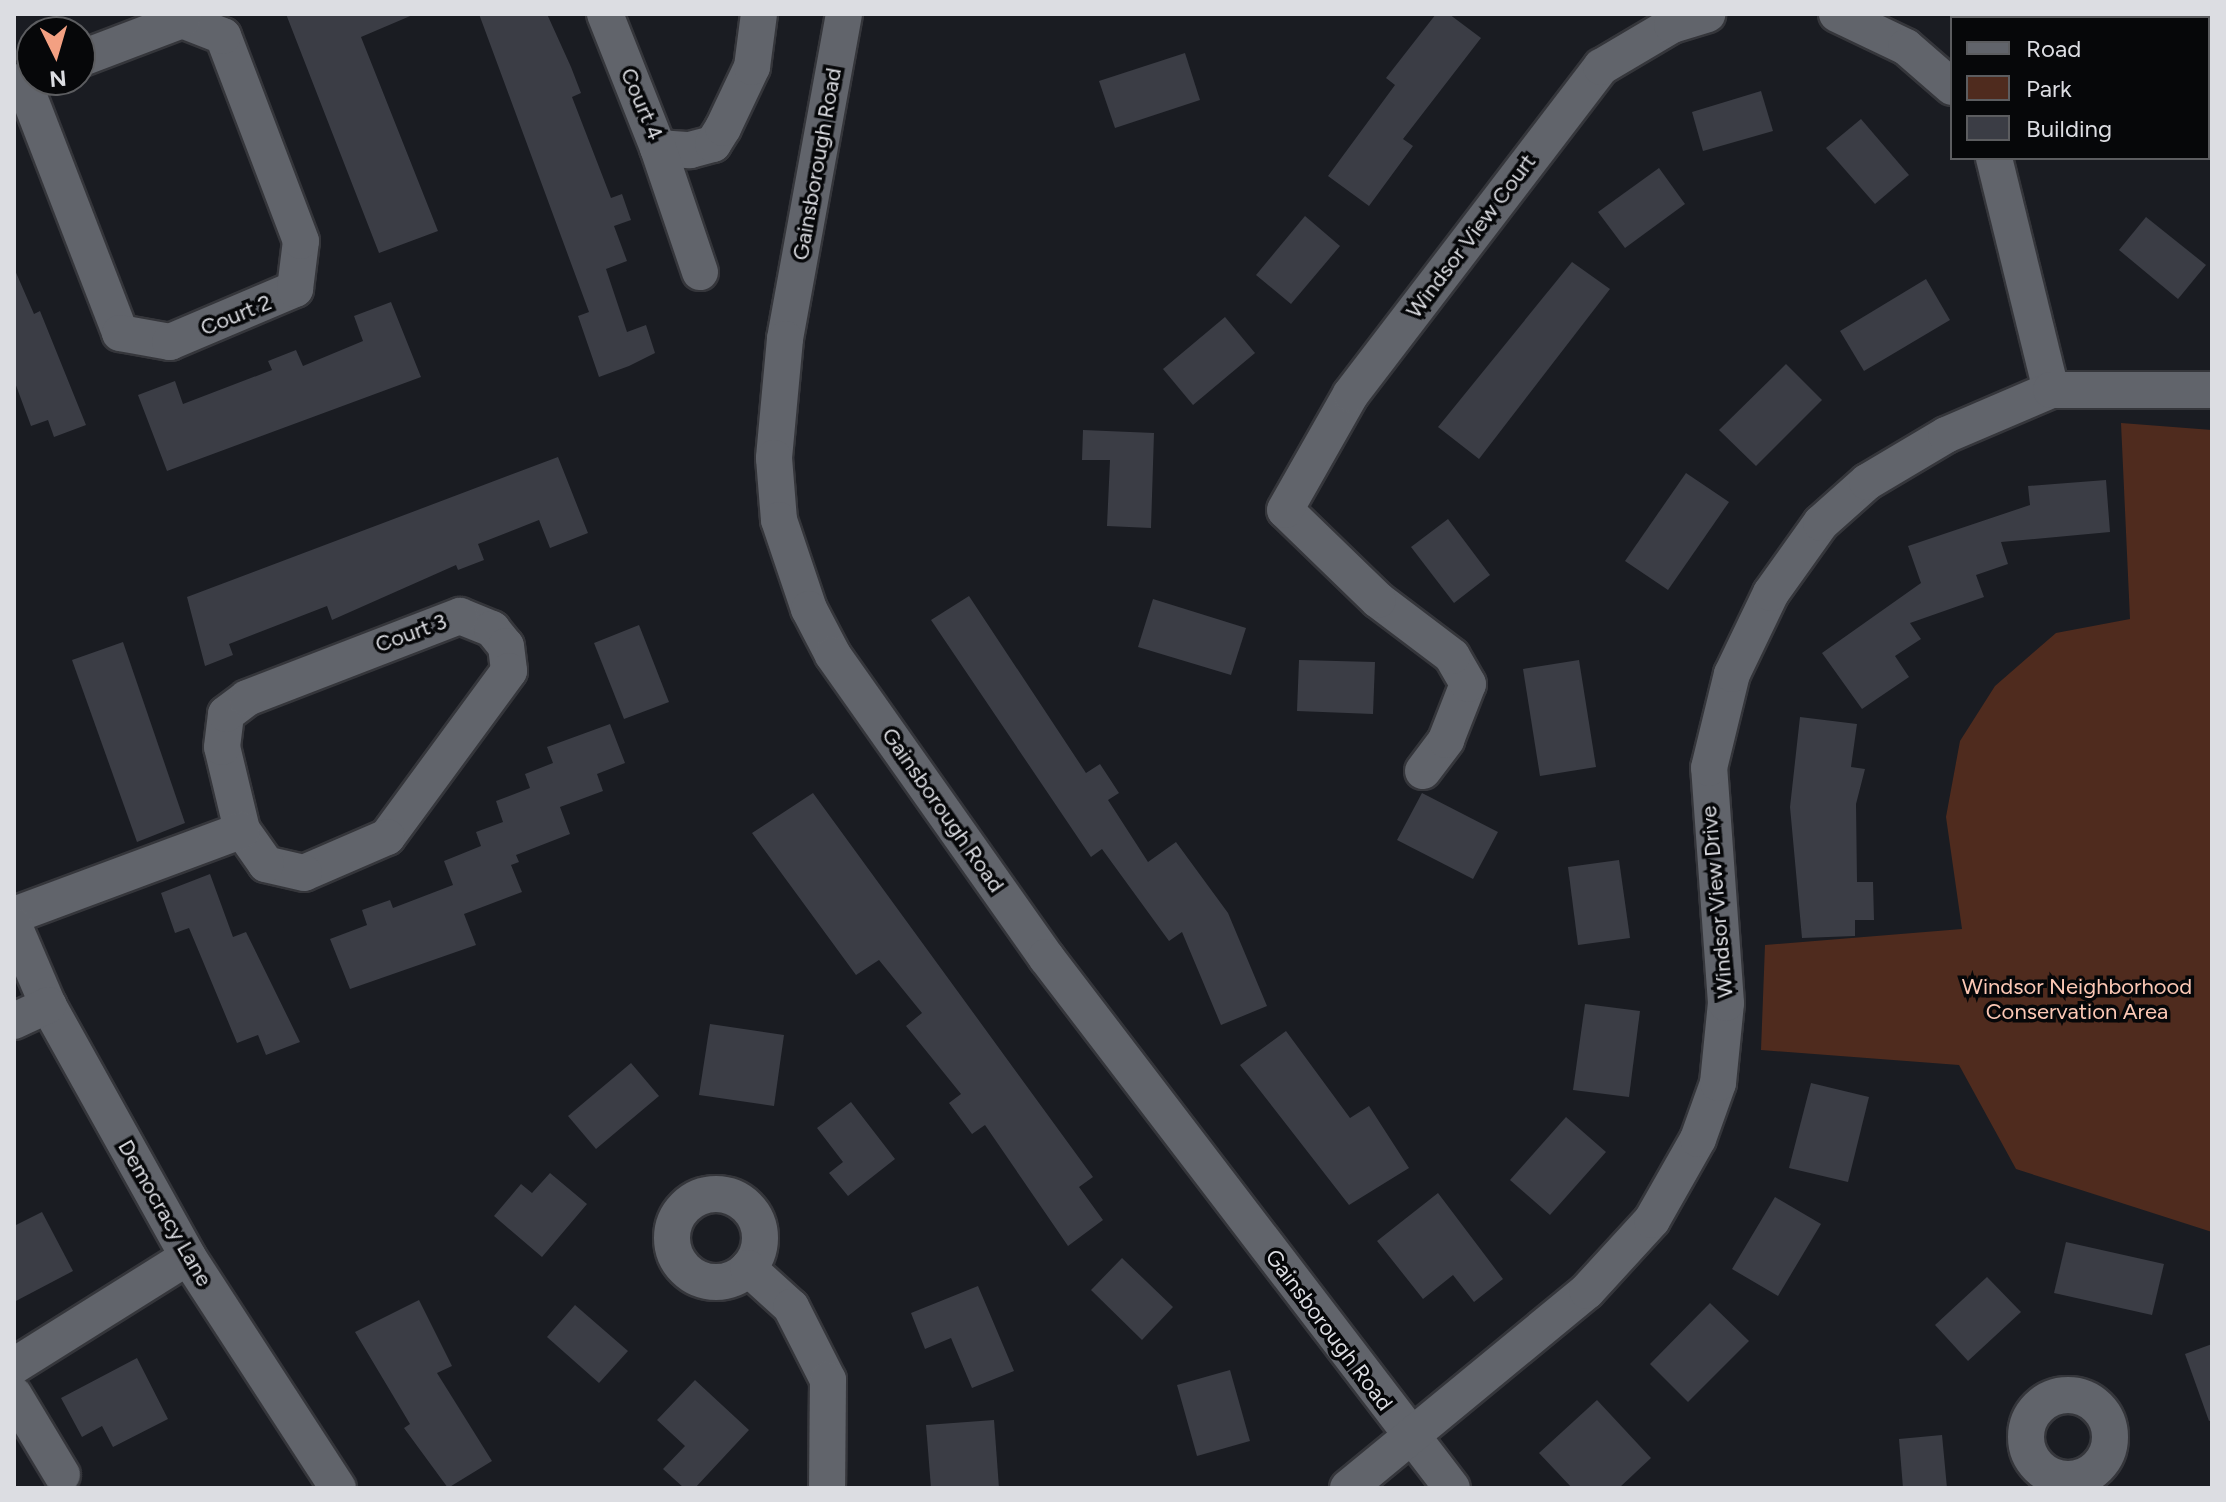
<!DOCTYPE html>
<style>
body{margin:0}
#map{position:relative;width:2226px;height:1502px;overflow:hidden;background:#1a1c22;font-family:Figtree,sans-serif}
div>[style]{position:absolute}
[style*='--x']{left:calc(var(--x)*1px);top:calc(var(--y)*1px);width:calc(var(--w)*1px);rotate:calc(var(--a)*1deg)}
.green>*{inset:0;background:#4f2b1e}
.building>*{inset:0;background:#3b3d45}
.roads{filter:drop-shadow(2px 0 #35363b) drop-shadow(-2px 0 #35363b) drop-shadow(0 2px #35363b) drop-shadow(0 -2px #35363b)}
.minor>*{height:36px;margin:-18px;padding:0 18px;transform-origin:18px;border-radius:18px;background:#61646b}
.minor>.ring{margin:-18px;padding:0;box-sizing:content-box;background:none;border:36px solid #61646b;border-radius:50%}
span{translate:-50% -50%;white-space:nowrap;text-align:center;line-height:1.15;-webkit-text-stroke:7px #060709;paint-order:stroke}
.street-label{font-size:22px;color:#dcdde2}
.park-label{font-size:22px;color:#fcc8b5}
.frame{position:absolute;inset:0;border:16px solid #dcdde2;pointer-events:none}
.legend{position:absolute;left:1950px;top:16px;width:260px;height:144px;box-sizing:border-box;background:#060709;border:2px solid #5c5d60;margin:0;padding:10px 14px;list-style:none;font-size:24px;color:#dcdde2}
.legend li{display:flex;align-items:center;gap:16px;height:40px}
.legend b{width:40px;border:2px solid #5c5d60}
.north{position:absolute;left:16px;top:16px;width:80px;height:80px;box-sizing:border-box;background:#060709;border:2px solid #5c5d60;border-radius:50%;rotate:175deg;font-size:22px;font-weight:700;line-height:32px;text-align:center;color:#dcdde2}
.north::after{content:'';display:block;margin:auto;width:28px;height:36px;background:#f3a082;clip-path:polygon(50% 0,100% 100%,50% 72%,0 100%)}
</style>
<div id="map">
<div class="green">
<div style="clip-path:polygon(2121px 423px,2212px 430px,2212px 1232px,2016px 1169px,1959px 1065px,1761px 1050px,1765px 945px,1962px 929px,1946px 817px,1960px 741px,1995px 686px,2056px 633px,2130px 619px)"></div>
</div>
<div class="building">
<div style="clip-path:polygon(286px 14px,415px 14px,361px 37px,438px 231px,379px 253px)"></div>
<div style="clip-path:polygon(479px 14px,547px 14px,571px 67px,581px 93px,572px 97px,611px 198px,622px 194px,631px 220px,614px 226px,627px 261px,606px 269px,627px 332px,646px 325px,655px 353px,629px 366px,599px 377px,578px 316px,589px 312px)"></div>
<div style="clip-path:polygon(1436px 14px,1449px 14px,1481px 38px,1403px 139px,1413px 146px,1369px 206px,1328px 176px,1395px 85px,1386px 78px)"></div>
<div style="clip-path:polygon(1185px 53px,1200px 100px,1115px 128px,1099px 81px)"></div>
<div style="clip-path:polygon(1761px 91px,1773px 131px,1703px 151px,1692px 112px)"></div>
<div style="clip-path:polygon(1861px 119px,1909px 175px,1875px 204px,1826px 148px)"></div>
<div style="clip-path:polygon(1659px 168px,1685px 204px,1625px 248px,1598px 212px)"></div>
<div style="clip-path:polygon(1305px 216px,1340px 246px,1291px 304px,1256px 275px)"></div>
<div style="clip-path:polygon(2146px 217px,2206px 265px,2178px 299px,2119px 250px)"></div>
<div style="clip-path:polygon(1572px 262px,1610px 289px,1479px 459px,1438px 427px)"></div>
<div style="clip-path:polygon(14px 268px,34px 314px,40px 311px,86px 425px,54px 437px,48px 420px,31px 426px,14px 380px)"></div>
<div style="clip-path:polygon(1926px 279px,1950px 320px,1864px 371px,1840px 331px)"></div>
<div style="clip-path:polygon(391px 302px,421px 377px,167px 471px,138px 395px,175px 381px,183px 404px,272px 370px,268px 361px,296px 350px,303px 366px,363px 341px,354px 316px)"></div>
<div style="clip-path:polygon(1225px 317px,1255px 353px,1193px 405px,1163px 369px)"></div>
<div style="clip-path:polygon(1786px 364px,1822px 400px,1756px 466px,1719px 430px)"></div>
<div style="clip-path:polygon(1083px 430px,1154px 433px,1151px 528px,1107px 526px,1110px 460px,1082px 460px)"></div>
<div style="clip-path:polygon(558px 457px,588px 533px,550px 548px,539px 520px,478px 544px,484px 560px,458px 570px,456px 565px,332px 620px,327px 606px,229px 644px,233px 655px,205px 666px,187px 597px)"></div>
<div style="clip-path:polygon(1686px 473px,1729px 502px,1668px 590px,1625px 561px)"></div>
<div style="clip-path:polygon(2106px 480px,2110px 532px,2001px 542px,2008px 564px,1976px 575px,1984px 597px,1910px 623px,1921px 639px,1895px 656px,1909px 677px,1862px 709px,1822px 653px,1921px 583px,1908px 546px,2030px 505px,2028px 486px)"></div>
<div style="clip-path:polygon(1448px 519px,1490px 575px,1454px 603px,1411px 547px)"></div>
<div style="clip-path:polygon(969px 596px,1086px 773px,1100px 764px,1119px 793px,1108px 800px,1148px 862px,1176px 842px,1228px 913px,1267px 1006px,1221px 1025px,1182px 932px,1169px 941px,1102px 849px,1091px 857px,931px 620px)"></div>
<div style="clip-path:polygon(1153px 599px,1246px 628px,1231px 675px,1138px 647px)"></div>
<div style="clip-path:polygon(639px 625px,669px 702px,624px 719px,594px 643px)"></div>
<div style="clip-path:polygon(123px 642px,185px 823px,137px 842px,72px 660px)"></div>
<div style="clip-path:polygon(1299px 660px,1375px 662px,1373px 714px,1297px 711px)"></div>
<div style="clip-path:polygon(1579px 660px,1596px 767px,1540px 776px,1523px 669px)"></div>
<div style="clip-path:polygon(1800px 717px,1857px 724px,1851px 767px,1865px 769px,1856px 804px,1857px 882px,1873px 882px,1874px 920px,1855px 920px,1855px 936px,1802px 938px,1790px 807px)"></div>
<div style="clip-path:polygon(610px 724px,625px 763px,597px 774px,603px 791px,560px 807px,570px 834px,516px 855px,519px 862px,511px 865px,522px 892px,464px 914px,476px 945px,350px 989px,330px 939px,367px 925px,362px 910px,390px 900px,393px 908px,453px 885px,444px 861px,481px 846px,476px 832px,503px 822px,496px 801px,530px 788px,525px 774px,553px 763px,547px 747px)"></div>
<div style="clip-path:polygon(813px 793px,1093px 1177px,1079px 1187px,1103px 1220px,1068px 1246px,985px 1125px,972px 1134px,949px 1103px,961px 1094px,906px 1026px,922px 1013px,879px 960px,856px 975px,752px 833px)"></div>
<div style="clip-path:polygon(1422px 793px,1498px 832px,1473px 879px,1397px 840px)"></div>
<div style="clip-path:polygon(1619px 860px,1630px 938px,1578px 945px,1568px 867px)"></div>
<div style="clip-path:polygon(210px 874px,233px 937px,246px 932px,300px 1042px,266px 1055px,258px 1035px,237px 1043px,189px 928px,175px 933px,161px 893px)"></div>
<div style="clip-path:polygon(1585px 1004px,1640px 1011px,1629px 1097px,1573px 1090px)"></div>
<div style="clip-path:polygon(710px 1024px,784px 1035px,774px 1106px,699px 1095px)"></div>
<div style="clip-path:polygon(1286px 1031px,1350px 1118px,1369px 1106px,1409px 1168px,1349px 1205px,1240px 1065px)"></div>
<div style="clip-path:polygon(631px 1063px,659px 1096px,596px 1149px,568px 1116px)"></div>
<div style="clip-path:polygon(1811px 1083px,1869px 1097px,1848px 1182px,1789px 1168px)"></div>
<div style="clip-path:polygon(851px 1102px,895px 1159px,848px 1196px,829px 1173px,843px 1162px,817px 1128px)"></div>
<div style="clip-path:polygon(1566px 1117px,1606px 1152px,1550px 1215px,1510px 1180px)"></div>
<div style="clip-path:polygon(550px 1173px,587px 1204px,542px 1257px,494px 1216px,521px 1184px,532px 1193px)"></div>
<div style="clip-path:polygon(1438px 1193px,1503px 1279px,1474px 1302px,1453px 1275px,1423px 1299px,1377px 1241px)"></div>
<div style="clip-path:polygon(1775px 1197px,1821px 1224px,1778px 1296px,1732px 1269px)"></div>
<div style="clip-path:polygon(42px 1212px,73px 1271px,14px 1302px,14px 1226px)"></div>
<div style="clip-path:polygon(2066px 1242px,2164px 1264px,2152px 1315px,2054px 1293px)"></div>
<div style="clip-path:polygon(1122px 1258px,1173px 1307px,1142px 1340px,1091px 1290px)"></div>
<div style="clip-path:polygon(1987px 1277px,2021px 1312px,1968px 1361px,1935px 1325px)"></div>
<div style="clip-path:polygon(978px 1286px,1014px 1371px,972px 1388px,951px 1338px,925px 1349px,911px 1313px)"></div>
<div style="clip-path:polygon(419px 1300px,452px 1366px,437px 1373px,492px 1461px,448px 1488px,404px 1428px,410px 1424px,355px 1332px)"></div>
<div style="clip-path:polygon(1710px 1303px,1749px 1341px,1688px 1402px,1650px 1364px)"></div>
<div style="clip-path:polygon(575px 1305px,628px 1351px,599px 1383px,547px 1337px)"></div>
<div style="clip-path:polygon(2212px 1344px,2212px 1420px,2209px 1421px,2185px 1354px)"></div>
<div style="clip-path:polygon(137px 1358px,168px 1419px,113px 1447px,102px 1426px,82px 1437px,61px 1398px)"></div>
<div style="clip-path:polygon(1230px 1370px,1250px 1441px,1197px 1456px,1177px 1385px)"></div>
<div style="clip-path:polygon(695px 1380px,749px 1430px,695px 1488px,684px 1488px,663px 1469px,685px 1446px,657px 1420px)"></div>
<div style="clip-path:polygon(1597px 1400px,1651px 1458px,1619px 1488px,1572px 1488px,1539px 1453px)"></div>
<div style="clip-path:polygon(994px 1420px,999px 1488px,931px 1488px,926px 1425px)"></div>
<div style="clip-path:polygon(1942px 1435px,1947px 1488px,1903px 1488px,1899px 1439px)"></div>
</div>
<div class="roads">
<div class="minor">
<div style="--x:605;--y:14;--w:144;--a:68.4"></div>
<div style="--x:658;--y:148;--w:32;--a:4"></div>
<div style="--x:690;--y:150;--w:24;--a:-15"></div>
<div style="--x:713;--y:144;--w:19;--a:-58"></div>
<div style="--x:723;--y:128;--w:68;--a:-64.6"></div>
<div style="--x:752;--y:67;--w:53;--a:-82.5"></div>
<div style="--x:844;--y:14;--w:330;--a:100.3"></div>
<div style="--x:785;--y:339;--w:120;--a:95.3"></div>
<div style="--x:774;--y:458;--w:62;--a:85.4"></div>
<div style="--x:779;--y:520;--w:94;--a:71.4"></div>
<div style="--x:809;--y:609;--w:52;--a:62.4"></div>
<div style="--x:833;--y:655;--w:370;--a:54.8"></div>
<div style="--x:1046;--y:957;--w:668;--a:52.6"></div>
<div style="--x:1837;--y:14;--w:76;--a:25.6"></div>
<div style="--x:1906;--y:47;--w:61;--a:41"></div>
<div style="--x:23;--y:81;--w:270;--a:68.9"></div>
<div style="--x:120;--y:333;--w:51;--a:10.2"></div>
<div style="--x:170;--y:342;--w:136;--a:-23"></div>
<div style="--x:295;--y:289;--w:48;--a:-82.9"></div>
<div style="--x:301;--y:241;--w:219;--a:-110.8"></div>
<div style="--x:223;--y:36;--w:44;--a:-158.7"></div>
<div style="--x:182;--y:20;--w:109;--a:159.1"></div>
<div style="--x:658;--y:148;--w:131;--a:71.3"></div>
<div style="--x:1994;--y:158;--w:239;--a:76.2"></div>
<div style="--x:460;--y:616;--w:35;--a:22"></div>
<div style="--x:492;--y:629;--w:22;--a:51"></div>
<div style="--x:506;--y:646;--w:25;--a:83"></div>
<div style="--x:509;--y:671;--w:206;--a:126.3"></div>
<div style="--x:387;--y:837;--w:90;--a:156.6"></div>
<div style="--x:304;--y:873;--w:39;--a:-167"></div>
<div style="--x:266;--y:864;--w:42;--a:-125.2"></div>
<div style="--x:242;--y:830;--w:85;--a:-103.5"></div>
<div style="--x:222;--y:747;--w:33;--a:-83"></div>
<div style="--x:226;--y:714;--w:26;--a:-37"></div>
<div style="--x:247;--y:698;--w:228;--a:-21.1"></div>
<div style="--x:1423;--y:771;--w:39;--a:-53"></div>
<div style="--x:1446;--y:740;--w:60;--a:-68.6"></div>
<div style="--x:1468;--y:684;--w:32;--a:-120"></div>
<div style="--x:1452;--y:656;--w:93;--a:-142.9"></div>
<div style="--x:1378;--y:600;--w:129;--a:-135.9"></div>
<div style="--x:1285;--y:510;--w:133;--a:-60.4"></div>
<div style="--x:1351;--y:394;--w:412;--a:-52.6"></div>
<div style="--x:1601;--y:67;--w:82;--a:-30.6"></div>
<div style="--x:1672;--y:25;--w:37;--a:-17"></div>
<div style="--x:14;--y:915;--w:243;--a:-20.4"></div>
<div style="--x:14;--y:926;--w:86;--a:66.7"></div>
<div style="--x:48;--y:1005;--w:288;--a:60.9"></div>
<div style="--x:188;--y:1257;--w:275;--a:57"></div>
<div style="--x:14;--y:1021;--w:38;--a:-25"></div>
<div class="ring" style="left:672px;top:1194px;width:52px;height:52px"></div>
<div style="--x:748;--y:1268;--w:58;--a:42.2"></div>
<div style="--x:791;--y:1307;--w:82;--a:63.1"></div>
<div style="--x:828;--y:1380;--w:108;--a:90.5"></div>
<div style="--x:14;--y:1366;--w:205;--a:-32.1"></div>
<div class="ring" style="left:2026px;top:1395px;width:48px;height:48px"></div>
<div style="--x:14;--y:1395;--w:93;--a:59"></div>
<div style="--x:1348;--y:1488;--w:310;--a:-39.5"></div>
<div style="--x:1587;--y:1291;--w:96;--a:-47.5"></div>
<div style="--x:1652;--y:1220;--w:93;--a:-60.4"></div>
<div style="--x:1698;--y:1139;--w:59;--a:-70.3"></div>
<div style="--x:1718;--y:1083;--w:80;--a:-84.3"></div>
<div style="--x:1726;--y:1003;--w:236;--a:-94.1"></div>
<div style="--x:1709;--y:768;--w:97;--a:-76.3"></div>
<div style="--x:1732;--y:674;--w:90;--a:-64.3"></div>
<div style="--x:1771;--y:593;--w:86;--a:-54.5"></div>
<div style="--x:1821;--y:523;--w:62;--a:-41.7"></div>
<div style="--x:1867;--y:482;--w:92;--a:-30.7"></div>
<div style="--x:1946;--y:435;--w:114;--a:-23.2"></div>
<div style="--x:2051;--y:390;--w:161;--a:0"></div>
</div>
</div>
<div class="street-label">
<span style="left:642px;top:104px;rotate:67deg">Court 4</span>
<span style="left:817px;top:164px;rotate:-80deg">Gainsborough Road</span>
<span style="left:1471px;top:236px;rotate:-53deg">Windsor View Court</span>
<span style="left:236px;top:315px;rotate:-22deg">Court 2</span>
<span style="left:411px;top:633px;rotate:-20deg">Court 3</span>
<span style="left:943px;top:810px;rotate:55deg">Gainsborough Road</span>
<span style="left:1717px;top:902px;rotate:-95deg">Windsor View Drive</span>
<span style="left:165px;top:1213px;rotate:60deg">Democracy Lane</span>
<span style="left:1329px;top:1330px;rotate:53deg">Gainsborough Road</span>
</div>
<div class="park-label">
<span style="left:2077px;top:999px">Windsor Neighborhood<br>Conservation Area</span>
</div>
<div class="frame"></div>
<ul class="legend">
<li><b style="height:10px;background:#61646b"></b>Road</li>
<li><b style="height:22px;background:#4f2b1e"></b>Park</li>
<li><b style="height:22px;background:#3b3d45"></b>Building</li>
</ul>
<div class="north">N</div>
</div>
